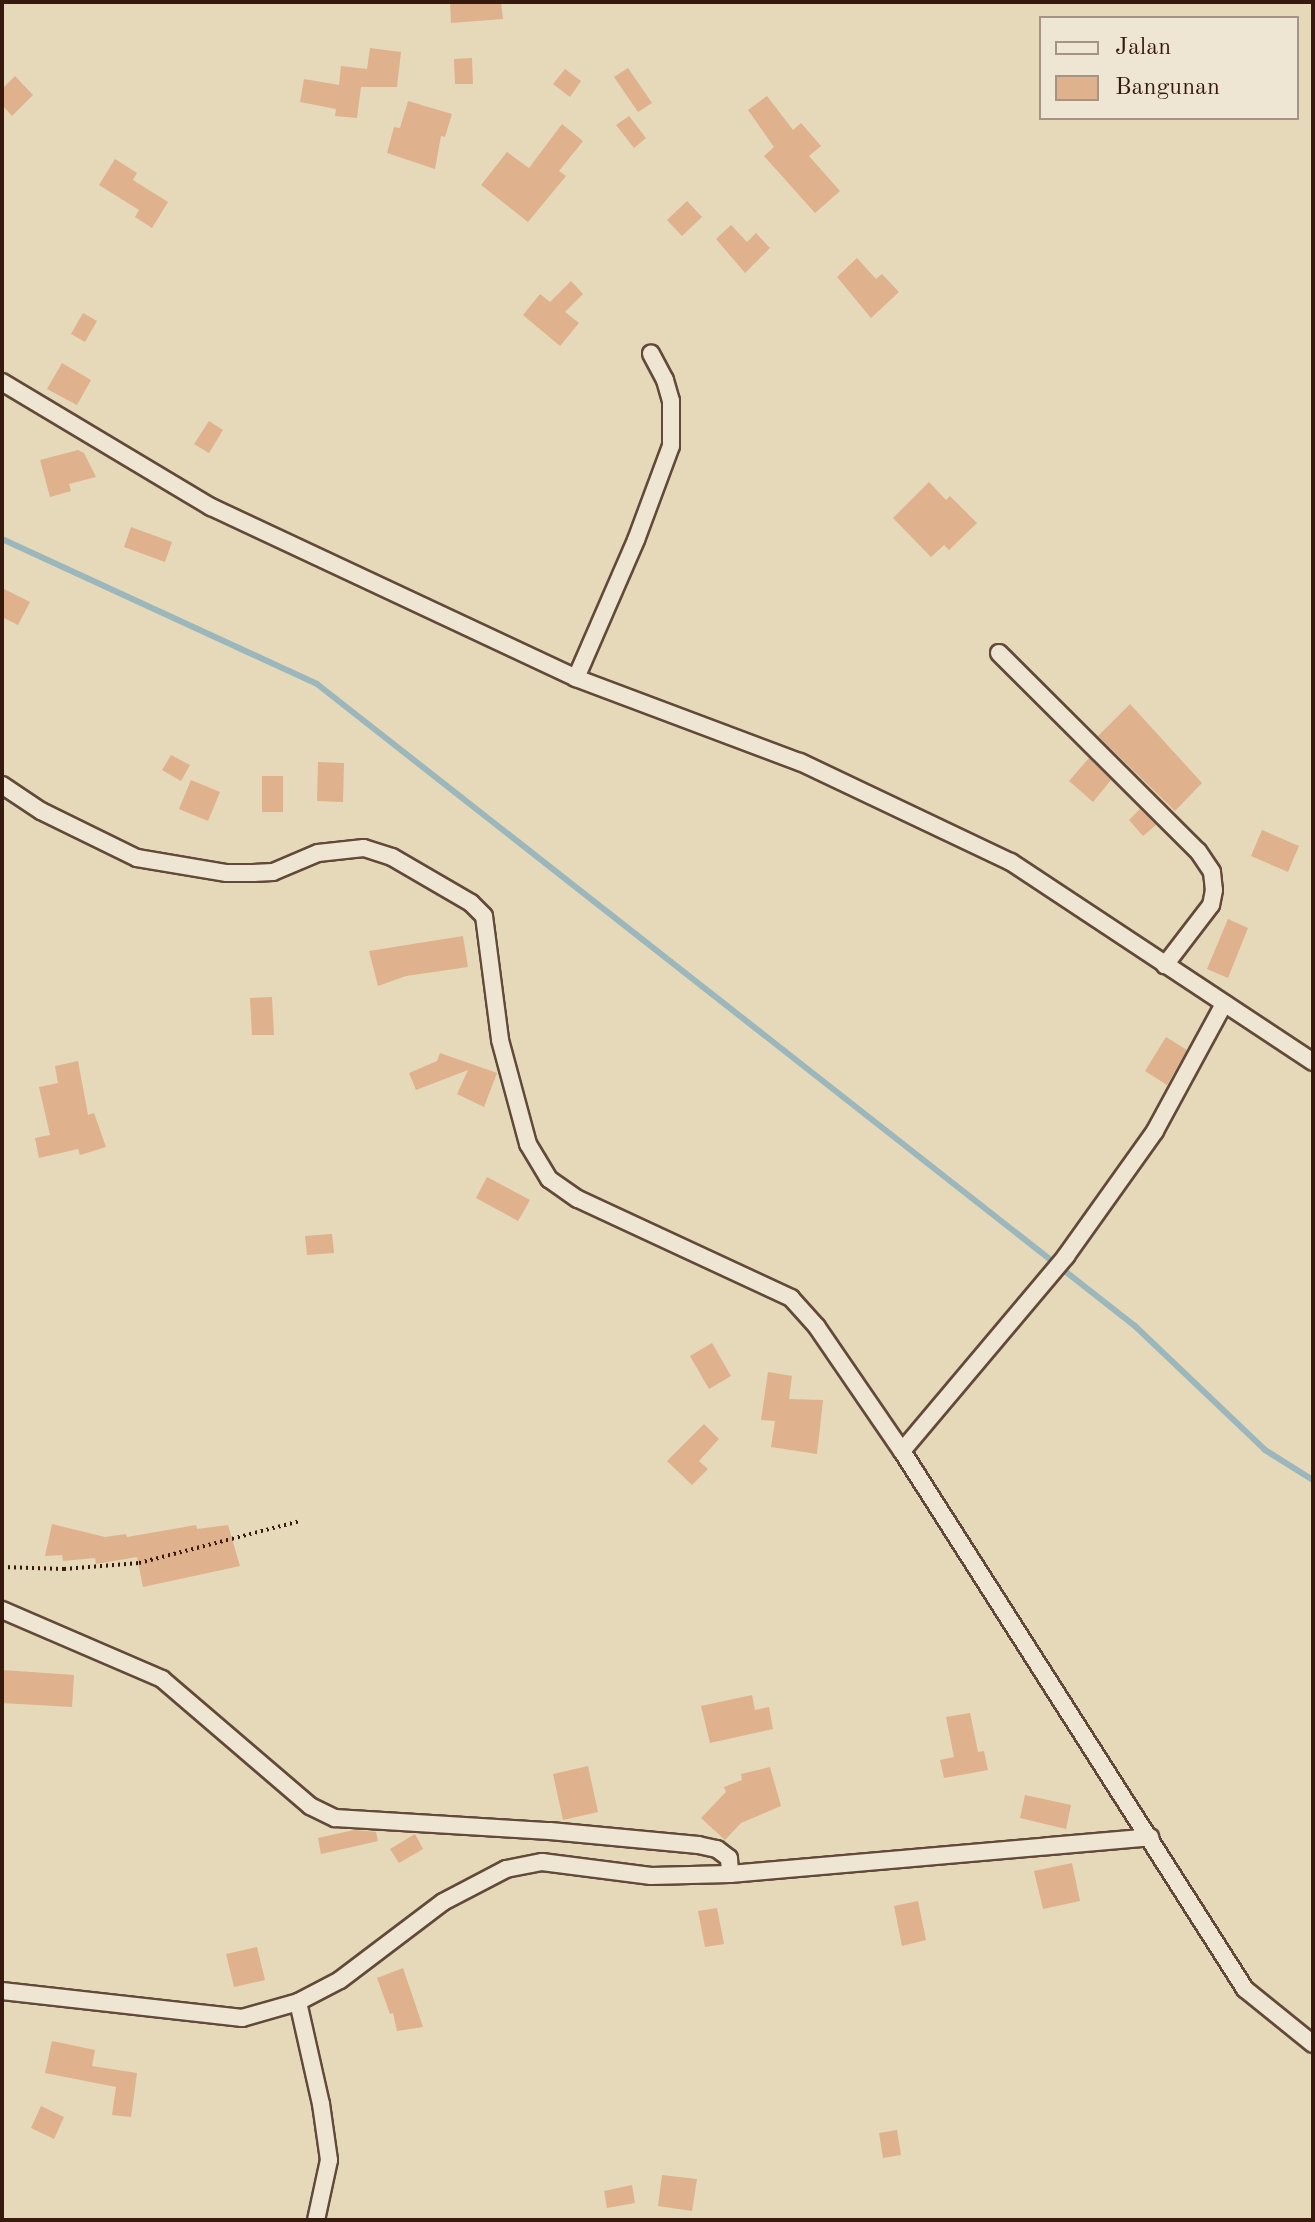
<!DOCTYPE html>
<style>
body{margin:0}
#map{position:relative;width:1315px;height:2222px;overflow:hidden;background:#e5d9ba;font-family:"Old Standard TT",serif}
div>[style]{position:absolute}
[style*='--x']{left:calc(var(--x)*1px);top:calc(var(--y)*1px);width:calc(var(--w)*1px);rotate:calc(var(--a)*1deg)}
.stream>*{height:6px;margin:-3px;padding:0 3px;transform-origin:3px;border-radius:3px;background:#9cb7bc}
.building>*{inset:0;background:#dfb18c}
.path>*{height:4px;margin-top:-2px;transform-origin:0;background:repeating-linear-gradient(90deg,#38190e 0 2px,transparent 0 6px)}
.roads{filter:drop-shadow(2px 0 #634939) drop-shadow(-2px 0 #634939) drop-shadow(0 2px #634939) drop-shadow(0 -2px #634939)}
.minor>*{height:16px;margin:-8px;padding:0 8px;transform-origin:8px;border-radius:8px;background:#eee6d2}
span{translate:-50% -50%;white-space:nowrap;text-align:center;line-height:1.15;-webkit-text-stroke:8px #eee6d2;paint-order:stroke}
.frame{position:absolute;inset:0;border:4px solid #38190e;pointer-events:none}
.legend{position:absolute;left:1039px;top:16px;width:260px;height:104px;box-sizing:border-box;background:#eee6d2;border:2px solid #a59484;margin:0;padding:10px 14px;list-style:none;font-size:24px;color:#38190e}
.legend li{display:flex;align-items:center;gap:16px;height:40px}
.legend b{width:40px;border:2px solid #a59484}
</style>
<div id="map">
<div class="stream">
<div style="--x:2;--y:539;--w:347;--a:24.7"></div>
<div style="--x:317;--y:684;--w:1040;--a:38.13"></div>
<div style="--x:1135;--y:1326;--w:180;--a:43.6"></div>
<div style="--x:1265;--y:1450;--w:57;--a:32"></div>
</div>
<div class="building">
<div style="clip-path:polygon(450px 2px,501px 2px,503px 19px,451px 23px)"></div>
<div style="clip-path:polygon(370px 48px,401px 52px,397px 87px,361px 87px,357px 118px,335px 116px,336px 109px,300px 102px,304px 79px,339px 85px,341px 66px,367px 69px)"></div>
<div style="clip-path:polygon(472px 58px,473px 84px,455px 84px,454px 59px)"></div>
<div style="clip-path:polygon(628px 68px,652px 103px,638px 112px,614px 77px)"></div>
<div style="clip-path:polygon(565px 69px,581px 81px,570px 97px,553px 84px)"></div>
<div style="clip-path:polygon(15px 76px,33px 95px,12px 116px,2px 105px,2px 89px)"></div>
<div style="clip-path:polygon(767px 96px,793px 130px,801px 123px,821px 146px,809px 156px,840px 191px,815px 213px,764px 156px,774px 147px,748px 110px)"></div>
<div style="clip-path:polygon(408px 101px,452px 114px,445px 137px,441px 136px,435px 169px,387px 153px,394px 127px,400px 128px)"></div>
<div style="clip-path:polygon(629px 116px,646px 138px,634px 148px,616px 125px)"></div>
<div style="clip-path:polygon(562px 124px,583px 141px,559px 171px,566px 176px,528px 222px,481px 185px,507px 152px,529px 168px)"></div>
<div style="clip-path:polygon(115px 159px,137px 173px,133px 180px,168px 202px,152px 228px,135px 217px,139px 210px,99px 185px)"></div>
<div style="clip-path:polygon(687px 201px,702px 217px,682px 236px,667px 220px)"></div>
<div style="clip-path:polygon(731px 225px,747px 242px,756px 233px,770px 248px,745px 273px,716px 239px)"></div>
<div style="clip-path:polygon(857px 258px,876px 279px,882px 274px,899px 292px,871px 318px,837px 277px)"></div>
<div style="clip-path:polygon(571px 281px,583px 294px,565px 312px,579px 323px,560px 346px,523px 315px,540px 294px,550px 302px)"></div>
<div style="clip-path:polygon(83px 313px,97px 321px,85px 342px,71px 334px)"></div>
<div style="clip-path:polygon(62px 363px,91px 380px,77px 405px,47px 389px)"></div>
<div style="clip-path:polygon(209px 421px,223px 430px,209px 453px,194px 444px)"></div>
<div style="clip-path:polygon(78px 450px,84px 453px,96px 477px,69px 484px,71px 491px,50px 497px,40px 460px)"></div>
<div style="clip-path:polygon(929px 482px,946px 500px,950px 496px,977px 523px,949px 550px,944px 545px,931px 557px,893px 518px)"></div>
<div style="clip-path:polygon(131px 527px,172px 542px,165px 562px,124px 547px)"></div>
<div style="clip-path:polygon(2px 588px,30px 602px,18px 625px,2px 617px)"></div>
<div style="clip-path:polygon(1130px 704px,1202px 783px,1175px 811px,1098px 736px)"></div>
<div style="clip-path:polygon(171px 755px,190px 765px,181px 781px,162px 770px)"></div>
<div style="clip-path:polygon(1089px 758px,1111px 780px,1093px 802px,1069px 781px)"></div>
<div style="clip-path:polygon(318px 762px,344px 763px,343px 802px,317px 801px)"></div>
<div style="clip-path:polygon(262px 776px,283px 776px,283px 812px,262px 812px)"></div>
<div style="clip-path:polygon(191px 780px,220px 792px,208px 821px,179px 809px)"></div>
<div style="clip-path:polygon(1140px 809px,1156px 825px,1143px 836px,1129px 820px)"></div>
<div style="clip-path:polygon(1262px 830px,1299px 846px,1288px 872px,1251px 856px)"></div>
<div style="clip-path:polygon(1228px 919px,1248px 928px,1228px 978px,1207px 969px)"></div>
<div style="clip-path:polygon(463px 936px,468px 967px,406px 976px,378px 986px,369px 951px)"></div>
<div style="clip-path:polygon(272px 997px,274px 1035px,252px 1035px,250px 998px)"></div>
<div style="clip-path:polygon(1166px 1037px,1187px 1050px,1167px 1085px,1145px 1071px)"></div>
<div style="clip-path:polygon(440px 1053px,497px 1073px,484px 1107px,457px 1094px,468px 1070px,416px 1090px,409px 1073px,437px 1061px)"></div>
<div style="clip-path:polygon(78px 1061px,88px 1115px,94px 1113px,106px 1147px,80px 1155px,78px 1149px,39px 1158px,35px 1138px,50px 1135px,39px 1087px,58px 1083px,55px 1066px)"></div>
<div style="clip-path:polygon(487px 1177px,530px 1200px,518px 1221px,476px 1198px)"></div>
<div style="clip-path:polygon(332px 1234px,334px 1253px,307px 1255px,305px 1236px)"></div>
<div style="clip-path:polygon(712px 1343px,731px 1376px,709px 1389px,690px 1356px)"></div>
<div style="clip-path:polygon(768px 1372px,792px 1376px,789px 1399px,823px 1400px,817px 1454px,771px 1447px,775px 1421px,761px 1420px)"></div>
<div style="clip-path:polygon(704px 1424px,719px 1439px,699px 1461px,708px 1469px,692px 1485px,667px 1461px)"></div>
<div style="clip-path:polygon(52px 1524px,105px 1537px,126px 1534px,127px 1537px,196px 1525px,197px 1529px,228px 1525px,240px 1566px,143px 1587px,137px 1557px,96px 1564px,95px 1558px,63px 1561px,62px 1555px,45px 1556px)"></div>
<div style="clip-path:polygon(2px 1670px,74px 1675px,72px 1707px,2px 1703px)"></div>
<div style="clip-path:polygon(752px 1695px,755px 1710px,769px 1707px,773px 1729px,710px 1743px,701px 1706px)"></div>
<div style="clip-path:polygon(970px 1713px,978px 1752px,984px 1751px,988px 1770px,944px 1778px,940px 1760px,954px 1757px,946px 1717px)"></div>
<div style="clip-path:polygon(588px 1766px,598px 1812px,563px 1820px,553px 1774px)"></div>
<div style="clip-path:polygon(770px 1767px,781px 1806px,741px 1823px,725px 1840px,701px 1818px,726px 1792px,724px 1787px,742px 1780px,741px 1774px)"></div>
<div style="clip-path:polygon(1025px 1795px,1071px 1805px,1066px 1829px,1020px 1818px)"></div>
<div style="clip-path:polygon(354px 1830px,376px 1832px,378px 1841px,321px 1854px,318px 1838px)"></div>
<div style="clip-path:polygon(415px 1834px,423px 1849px,399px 1863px,390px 1849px)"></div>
<div style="clip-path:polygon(1072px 1863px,1080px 1901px,1043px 1909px,1034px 1871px)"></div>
<div style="clip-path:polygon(918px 1901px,926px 1940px,902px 1946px,894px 1906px)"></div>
<div style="clip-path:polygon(717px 1908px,724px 1944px,705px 1947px,698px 1911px)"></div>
<div style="clip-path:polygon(257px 1947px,265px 1980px,234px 1987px,226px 1954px)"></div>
<div style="clip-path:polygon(403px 1968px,423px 2027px,397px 2031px,393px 2013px,390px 2014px,377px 1978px)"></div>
<div style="clip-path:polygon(52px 2041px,95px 2050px,92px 2066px,137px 2073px,131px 2117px,112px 2115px,116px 2087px,45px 2073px)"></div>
<div style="clip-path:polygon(41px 2106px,64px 2117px,54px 2139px,31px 2128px)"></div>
<div style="clip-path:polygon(897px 2130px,901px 2155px,883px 2158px,879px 2133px)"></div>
<div style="clip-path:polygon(662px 2175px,697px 2179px,692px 2211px,658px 2206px)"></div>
<div style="clip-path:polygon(632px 2185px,635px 2203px,607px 2208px,604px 2191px)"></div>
</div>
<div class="path">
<div style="--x:2;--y:1567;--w:62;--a:1.8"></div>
<div style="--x:64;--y:1569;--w:75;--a:-4.6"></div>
<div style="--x:139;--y:1563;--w:166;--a:-14.6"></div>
</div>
<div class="roads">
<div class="minor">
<div style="--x:2;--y:382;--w:244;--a:30.9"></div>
<div style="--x:211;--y:507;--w:403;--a:25.1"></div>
<div style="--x:576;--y:678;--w:239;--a:20.6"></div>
<div style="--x:800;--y:762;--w:233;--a:25.4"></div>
<div style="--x:1011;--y:862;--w:362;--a:33.5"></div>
<div style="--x:999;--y:653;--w:281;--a:44.9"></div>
<div style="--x:1198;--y:851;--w:25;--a:56"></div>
<div style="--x:1212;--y:872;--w:18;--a:84"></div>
<div style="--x:1214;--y:890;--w:15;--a:101"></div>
<div style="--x:1211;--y:905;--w:76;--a:127.5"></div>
<div style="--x:576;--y:678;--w:150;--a:-66.5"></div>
<div style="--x:636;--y:540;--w:100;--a:-69.6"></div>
<div style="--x:671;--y:446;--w:45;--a:-90"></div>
<div style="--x:671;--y:401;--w:22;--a:-106"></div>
<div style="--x:665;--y:380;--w:30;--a:-118"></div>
<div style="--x:2;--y:785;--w:47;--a:33.7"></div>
<div style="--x:41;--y:811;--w:107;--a:26.1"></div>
<div style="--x:137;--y:858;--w:91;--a:9.5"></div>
<div style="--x:227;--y:873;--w:26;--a:0"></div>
<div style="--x:253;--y:873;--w:20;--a:-3"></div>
<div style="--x:273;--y:872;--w:49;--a:-22.9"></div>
<div style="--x:318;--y:853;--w:46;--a:-6.2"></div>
<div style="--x:364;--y:848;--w:29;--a:18"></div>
<div style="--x:392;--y:857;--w:91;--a:30.2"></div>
<div style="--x:471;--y:903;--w:18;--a:45"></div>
<div style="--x:484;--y:916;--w:125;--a:82.6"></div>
<div style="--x:500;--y:1040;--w:108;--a:74.9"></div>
<div style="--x:528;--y:1144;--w:41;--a:59"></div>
<div style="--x:549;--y:1179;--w:35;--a:35"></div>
<div style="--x:578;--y:1199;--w:235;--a:24.9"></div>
<div style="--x:791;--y:1298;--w:39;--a:48"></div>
<div style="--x:817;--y:1327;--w:150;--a:55.6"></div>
<div style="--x:902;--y:1451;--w:638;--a:57.48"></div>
<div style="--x:1245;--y:1989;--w:87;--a:39"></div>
<div style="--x:902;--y:1451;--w:255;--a:-49.9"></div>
<div style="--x:1066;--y:1256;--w:153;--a:-54.5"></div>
<div style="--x:1155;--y:1131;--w:145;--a:-61.5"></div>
<div style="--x:2;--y:1610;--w:174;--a:23.3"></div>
<div style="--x:162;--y:1679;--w:195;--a:40.6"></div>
<div style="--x:310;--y:1806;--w:28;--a:26"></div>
<div style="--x:335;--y:1818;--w:215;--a:3.5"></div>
<div style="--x:550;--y:1831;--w:149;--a:5.4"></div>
<div style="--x:698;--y:1845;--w:19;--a:12"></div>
<div style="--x:717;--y:1849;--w:15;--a:37"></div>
<div style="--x:729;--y:1858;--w:16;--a:86"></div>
<div style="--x:2;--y:1991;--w:242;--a:6.4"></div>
<div style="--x:242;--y:2018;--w:58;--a:-15.9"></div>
<div style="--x:298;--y:2002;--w:47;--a:-27.6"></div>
<div style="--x:340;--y:1980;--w:129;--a:-37.1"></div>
<div style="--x:443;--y:1902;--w:71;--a:-27.6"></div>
<div style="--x:506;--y:1869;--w:37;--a:-11"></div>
<div style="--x:542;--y:1862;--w:110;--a:7.3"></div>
<div style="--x:651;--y:1876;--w:79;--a:-1.5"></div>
<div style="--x:730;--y:1874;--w:422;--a:-5"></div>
<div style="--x:298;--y:2002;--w:105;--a:77.3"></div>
<div style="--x:321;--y:2104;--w:57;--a:81.9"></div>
<div style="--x:329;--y:2160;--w:61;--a:102.2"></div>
</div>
</div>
<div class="frame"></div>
<ul class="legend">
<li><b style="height:10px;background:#eee6d2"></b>Jalan</li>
<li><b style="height:22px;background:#dfb18c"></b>Bangunan</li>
</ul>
</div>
